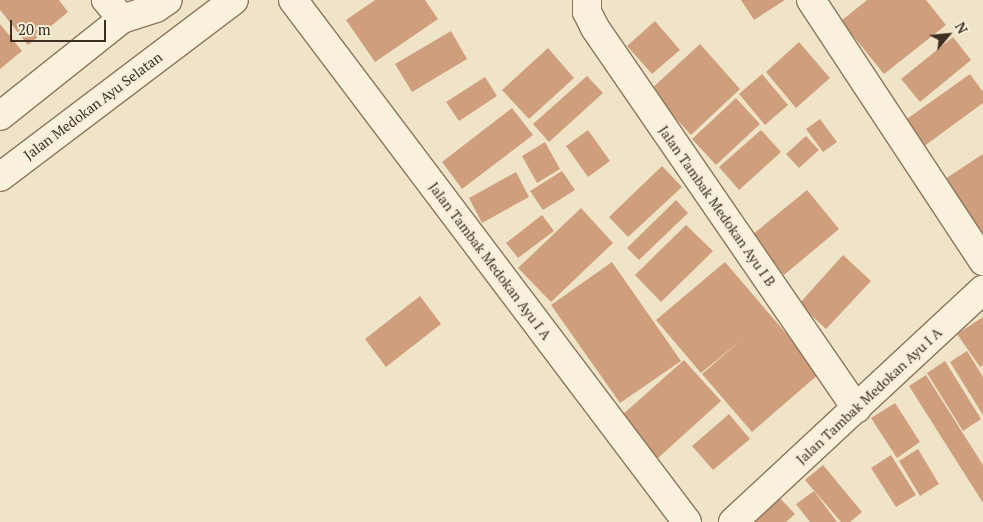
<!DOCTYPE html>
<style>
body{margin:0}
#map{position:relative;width:983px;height:522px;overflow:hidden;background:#f0e4c8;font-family:"PT Serif",serif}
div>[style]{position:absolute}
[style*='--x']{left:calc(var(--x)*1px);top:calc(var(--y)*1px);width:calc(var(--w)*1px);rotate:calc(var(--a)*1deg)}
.building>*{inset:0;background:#cf9f7d}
.roads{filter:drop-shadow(1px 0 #8d765c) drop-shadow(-1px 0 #8d765c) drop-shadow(0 1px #8d765c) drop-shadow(0 -1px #8d765c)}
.minor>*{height:28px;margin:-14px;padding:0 14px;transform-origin:14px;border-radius:14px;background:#faf1dc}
span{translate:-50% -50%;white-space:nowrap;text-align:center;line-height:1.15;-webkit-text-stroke:5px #f7eed8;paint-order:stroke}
.street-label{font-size:14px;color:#3d2e20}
.north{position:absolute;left:923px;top:10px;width:50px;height:50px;-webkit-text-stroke:4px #f7eed8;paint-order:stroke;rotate:62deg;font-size:14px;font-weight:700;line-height:20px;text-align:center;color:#3d2e20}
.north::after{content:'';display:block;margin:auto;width:18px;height:22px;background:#3d2e20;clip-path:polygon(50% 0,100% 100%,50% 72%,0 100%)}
.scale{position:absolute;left:10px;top:20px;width:96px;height:22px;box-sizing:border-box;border:2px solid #3d2e20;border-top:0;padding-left:6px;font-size:15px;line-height:18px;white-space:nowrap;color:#3d2e20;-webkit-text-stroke:4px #f7eed8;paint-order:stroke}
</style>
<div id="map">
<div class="building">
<div style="clip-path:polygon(0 0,59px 0,68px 12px,28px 45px,0 10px)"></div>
<div style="clip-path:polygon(375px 0,425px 0,438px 19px,375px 62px,346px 20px)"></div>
<div style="clip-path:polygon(741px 0,785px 0,754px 20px)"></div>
<div style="clip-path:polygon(867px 0,926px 0,946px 25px,884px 74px,841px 21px)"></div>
<div style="clip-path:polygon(655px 21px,680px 50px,652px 74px,627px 46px)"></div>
<div style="clip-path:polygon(0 24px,22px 51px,0 69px)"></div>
<div style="clip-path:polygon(451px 31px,467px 59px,412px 92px,395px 64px)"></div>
<div style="clip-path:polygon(953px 37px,971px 60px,920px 102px,901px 79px)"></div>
<div style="clip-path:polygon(799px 42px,830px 78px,796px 108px,766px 72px)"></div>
<div style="clip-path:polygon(700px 44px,740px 89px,691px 135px,650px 90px)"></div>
<div style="clip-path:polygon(548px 48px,574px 78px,529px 119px,502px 90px)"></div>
<div style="clip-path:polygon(762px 74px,788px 105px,765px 125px,739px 94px)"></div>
<div style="clip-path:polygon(970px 74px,983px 92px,983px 103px,923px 147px,904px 121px)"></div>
<div style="clip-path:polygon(587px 76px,603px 93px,549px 142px,533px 124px)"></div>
<div style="clip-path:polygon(485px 77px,497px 96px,459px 121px,446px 102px)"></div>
<div style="clip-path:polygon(736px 98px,760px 124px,716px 165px,692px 139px)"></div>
<div style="clip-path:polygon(512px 108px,533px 135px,462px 189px,442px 162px)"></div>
<div style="clip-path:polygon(820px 119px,837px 142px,823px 152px,806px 129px)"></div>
<div style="clip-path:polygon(588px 130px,610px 161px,588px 177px,566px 146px)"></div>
<div style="clip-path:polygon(761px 130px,781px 152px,739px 190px,719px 167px)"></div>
<div style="clip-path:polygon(806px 136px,819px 150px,799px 168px,786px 154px)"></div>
<div style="clip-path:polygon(545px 142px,560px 169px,537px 183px,522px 156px)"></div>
<div style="clip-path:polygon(983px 154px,983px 242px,942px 181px)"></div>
<div style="clip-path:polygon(662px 166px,682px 187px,628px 237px,609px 217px)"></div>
<div style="clip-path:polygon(562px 171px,575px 190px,543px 210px,530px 191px)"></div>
<div style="clip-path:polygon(516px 172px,529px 197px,482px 223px,469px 198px)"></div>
<div style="clip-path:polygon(807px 190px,839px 229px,784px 275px,752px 235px)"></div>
<div style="clip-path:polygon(676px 200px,688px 213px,639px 260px,627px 248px)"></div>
<div style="clip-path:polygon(581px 208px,613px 243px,551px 302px,518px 268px)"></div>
<div style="clip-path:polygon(542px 215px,554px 231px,518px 258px,506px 243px)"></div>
<div style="clip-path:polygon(686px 225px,713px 251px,661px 302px,635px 275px)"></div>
<div style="clip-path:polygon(843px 255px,871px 281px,826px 329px,799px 304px)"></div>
<div style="clip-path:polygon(612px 262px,681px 361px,620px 403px,551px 305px)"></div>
<div style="clip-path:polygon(725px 262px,820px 373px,752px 432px,702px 374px,741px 340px,701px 373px,656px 320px)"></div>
<div style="clip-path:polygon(420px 296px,441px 324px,386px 367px,365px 339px)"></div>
<div style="clip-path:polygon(983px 317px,983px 365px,980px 367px,957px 334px)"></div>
<div style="clip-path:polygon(967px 351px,983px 377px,983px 415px,950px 362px)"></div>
<div style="clip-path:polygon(684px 360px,721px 401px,658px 458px,621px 416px)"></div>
<div style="clip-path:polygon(945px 361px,981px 419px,963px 431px,927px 373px)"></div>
<div style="clip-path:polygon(926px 375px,983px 465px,983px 503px,909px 386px)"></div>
<div style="clip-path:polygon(895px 403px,920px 442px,897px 458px,871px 418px)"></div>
<div style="clip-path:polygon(729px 414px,750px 439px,713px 470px,692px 446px)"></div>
<div style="clip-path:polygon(918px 449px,939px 484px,920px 496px,899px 461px)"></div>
<div style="clip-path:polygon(891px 455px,916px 495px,896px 507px,871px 468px)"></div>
<div style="clip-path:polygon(823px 465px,862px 512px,850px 522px,841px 522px,805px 480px)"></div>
<div style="clip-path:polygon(814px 491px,837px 522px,810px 522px,796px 504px)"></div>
<div style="clip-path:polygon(775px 493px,795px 514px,786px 522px,742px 522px)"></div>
</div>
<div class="roads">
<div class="minor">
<div style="--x:293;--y:0;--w:654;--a:52.95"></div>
<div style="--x:587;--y:0;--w:12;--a:90"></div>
<div style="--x:587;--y:12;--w:18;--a:63"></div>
<div style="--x:595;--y:28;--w:462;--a:55.5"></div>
<div style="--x:811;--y:0;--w:313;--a:56.6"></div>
<div style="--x:122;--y:19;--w:36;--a:-18"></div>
<div style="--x:156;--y:8;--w:14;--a:-34"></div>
<div style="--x:0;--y:116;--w:156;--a:-38.5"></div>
<div style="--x:122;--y:19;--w:25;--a:-130"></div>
<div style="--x:0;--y:177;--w:293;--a:-37.1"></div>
<div style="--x:733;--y:522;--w:341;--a:-42.9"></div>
</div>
</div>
<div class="street-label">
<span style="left:93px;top:106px;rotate:-37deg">Jalan Medokan Ayu Selatan</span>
<span style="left:717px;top:206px;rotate:55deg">Jalan Tambak Medokan Ayu I B</span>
<span style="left:490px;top:261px;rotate:53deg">Jalan Tambak Medokan Ayu I A</span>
<span style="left:869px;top:396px;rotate:-43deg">Jalan Tambak Medokan Ayu I A</span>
</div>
<div class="north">N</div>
<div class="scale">20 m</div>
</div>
